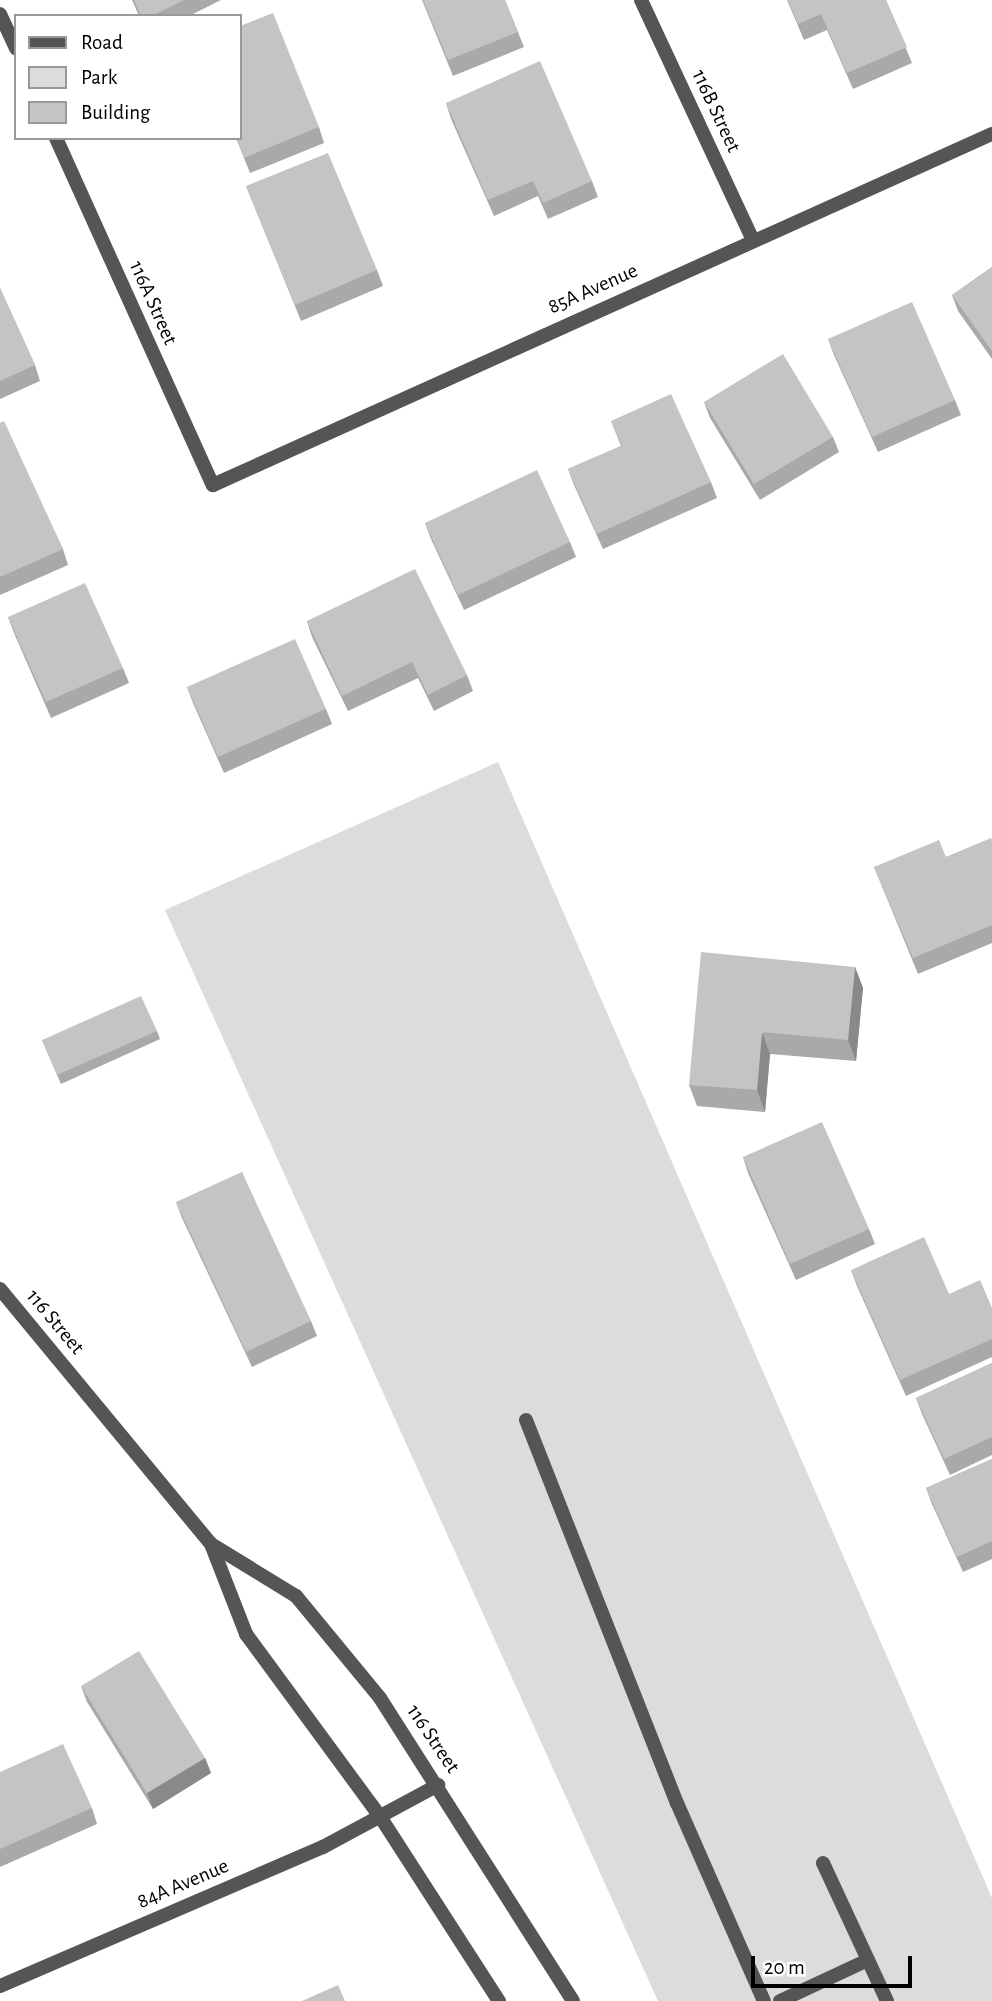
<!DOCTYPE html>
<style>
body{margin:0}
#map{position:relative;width:992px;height:2001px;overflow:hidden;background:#fff;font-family:"Alegreya Sans",sans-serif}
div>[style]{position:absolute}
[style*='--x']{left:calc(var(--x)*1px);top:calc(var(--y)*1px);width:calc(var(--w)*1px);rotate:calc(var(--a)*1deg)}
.green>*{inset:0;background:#dcdcdc}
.service>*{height:14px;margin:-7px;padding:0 7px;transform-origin:7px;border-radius:7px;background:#555}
.minor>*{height:14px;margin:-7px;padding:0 7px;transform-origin:7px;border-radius:7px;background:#555}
.tertiary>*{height:14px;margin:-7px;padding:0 7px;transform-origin:7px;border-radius:7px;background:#555}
.wall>*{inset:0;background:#a9a9a9}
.shaded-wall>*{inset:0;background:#898989}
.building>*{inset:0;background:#c4c4c4}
span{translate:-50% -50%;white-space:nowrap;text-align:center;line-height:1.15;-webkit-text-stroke:6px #fff;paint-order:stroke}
.street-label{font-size:21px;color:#000}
.legend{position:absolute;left:14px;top:14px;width:228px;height:126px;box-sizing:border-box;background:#fff;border:2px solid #999;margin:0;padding:9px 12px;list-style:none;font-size:21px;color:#000}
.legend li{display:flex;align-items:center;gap:14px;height:35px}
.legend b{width:35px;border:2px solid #999}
.scale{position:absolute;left:751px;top:1956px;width:161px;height:32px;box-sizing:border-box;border:4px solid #000;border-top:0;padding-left:9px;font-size:21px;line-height:24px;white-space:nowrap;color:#000;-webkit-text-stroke:5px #fff;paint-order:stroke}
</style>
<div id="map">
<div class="green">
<div style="clip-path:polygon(498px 762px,992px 1898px,992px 2001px,658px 2001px,165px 910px)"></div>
</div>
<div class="service">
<div style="--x:526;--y:1420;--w:412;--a:68.5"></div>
<div style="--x:677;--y:1803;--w:216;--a:66.3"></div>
<div style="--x:823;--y:1863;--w:152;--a:65.1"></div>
<div style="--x:780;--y:2001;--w:97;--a:-25"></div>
</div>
<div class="minor">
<div style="--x:641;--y:0;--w:265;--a:65"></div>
<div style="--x:0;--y:14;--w:38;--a:65"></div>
<div style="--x:56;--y:138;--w:381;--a:65.7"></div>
<div style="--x:213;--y:485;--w:854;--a:-24.26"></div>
<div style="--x:0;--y:1986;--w:352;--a:-23.3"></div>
<div style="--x:323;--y:1847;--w:131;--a:-28.3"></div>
</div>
<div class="tertiary">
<div style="--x:0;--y:1289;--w:331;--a:50.4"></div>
<div style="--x:211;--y:1544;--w:97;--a:68.7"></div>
<div style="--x:246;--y:1634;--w:228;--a:53.7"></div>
<div style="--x:381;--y:1818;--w:218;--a:57.2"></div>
<div style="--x:211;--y:1544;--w:100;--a:31.5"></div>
<div style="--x:296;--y:1596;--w:132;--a:50.5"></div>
<div style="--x:380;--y:1698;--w:359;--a:57.5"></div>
</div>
<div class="wall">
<div style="clip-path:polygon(132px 0,221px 0,189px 16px,139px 16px)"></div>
<div style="clip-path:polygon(422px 0,505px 0,524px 47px,453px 76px)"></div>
<div style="clip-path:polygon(787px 0,886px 0,912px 63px,853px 89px,827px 30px,804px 40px)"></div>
<div style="clip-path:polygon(446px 103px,592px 181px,598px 197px,548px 219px,538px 196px,494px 216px,451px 119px)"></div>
<div style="clip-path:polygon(319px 127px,324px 143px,250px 173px,236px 138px)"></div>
<div style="clip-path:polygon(246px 186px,377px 270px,383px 286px,301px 321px)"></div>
<div style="clip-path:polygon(992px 267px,992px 359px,958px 311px,952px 295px)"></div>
<div style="clip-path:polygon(0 288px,35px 365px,40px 381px,0 399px)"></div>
<div style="clip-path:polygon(828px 339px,955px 400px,961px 415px,878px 452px,834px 355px)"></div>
<div style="clip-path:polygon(704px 402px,833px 437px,839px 452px,760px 500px,710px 418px)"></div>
<div style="clip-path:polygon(611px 421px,711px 482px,717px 498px,603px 549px,574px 485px,568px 469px,621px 446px)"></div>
<div style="clip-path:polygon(0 423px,63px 549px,68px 565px,0 595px)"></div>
<div style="clip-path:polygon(425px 523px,570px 542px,576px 557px,464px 610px,431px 539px)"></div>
<div style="clip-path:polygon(8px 617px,123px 668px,129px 683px,51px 718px,14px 633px)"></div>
<div style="clip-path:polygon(307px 621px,467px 675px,473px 691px,434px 711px,418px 678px,348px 711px,312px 637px)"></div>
<div style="clip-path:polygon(187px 687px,326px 709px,332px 724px,224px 773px,193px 703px)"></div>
<div style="clip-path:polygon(992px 840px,992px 943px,918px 974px,874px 867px,946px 857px)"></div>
<div style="clip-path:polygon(855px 967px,863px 988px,856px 1061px,770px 1054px,765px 1112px,697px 1106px,689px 1085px)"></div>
<div style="clip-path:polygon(157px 1031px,160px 1039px,61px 1084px,42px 1040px)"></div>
<div style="clip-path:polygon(743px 1157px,869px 1229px,875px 1244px,796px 1280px,748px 1173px)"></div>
<div style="clip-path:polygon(176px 1202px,311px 1321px,317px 1336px,252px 1367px,182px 1218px)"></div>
<div style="clip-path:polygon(851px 1270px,949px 1294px,992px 1308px,992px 1357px,906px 1396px,857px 1286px)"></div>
<div style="clip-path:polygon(992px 1363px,992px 1455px,950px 1475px,922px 1414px,916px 1398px)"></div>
<div style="clip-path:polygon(992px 1459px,992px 1559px,963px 1572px,932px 1504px,926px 1488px)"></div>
<div style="clip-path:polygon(81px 1686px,205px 1758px,211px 1773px,153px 1809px,87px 1702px)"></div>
<div style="clip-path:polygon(0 1772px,92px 1808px,97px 1824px,0 1867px)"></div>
</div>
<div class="shaded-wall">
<div style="clip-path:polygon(855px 967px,863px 988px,856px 1061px,848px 1040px)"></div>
<div style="clip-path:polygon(762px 1032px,770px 1054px,765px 1112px,757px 1090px)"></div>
<div style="clip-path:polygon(205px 1758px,211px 1773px,153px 1809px,147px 1793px)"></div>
</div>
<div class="building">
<div style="clip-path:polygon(134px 0,184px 0,152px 16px,141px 16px)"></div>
<div style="clip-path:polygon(423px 0,505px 0,518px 32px,448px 60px)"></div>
<div style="clip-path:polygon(788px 0,886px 0,907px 47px,847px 73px,821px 14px,798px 24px)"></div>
<div style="clip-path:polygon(273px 13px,319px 127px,244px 158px,237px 138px,240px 138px,240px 26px)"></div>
<div style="clip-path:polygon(540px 61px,592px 181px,543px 203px,533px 181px,488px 200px,446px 103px)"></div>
<div style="clip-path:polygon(328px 153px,377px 270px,295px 305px,246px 186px)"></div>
<div style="clip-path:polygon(992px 267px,992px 351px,952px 295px)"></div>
<div style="clip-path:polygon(0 288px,35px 365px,0 381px)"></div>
<div style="clip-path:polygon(912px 302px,955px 400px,872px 437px,828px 339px)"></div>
<div style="clip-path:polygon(783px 354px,833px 437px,754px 484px,704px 402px)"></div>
<div style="clip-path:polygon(671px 394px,711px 482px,597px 534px,568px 469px,622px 446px,611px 421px)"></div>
<div style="clip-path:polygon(4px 421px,63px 549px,0 577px,0 423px)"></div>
<div style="clip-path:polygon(537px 470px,570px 542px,458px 595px,425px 523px)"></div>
<div style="clip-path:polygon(415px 569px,467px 675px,428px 695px,412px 662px,342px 696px,307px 621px)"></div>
<div style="clip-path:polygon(85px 583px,123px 668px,46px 702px,8px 617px)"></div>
<div style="clip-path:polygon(295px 639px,326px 709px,218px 757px,187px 687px)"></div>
<div style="clip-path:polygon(991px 838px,992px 840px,992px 925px,913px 958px,874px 867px,939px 840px,946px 857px)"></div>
<div style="clip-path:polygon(701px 952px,855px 967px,848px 1040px,762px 1032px,757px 1090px,689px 1085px)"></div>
<div style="clip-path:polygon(141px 996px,157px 1031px,57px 1075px,42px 1040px)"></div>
<div style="clip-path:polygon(822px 1122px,869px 1229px,790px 1264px,743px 1157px)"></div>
<div style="clip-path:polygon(242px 1172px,311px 1321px,246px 1352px,176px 1202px)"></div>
<div style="clip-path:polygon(924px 1237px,949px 1294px,980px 1280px,992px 1308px,992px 1339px,900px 1380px,851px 1270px)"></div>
<div style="clip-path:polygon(992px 1363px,992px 1437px,944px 1459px,916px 1398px)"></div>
<div style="clip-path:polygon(992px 1459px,992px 1541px,957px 1557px,926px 1488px)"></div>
<div style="clip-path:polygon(139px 1651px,205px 1758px,147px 1793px,81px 1686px)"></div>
<div style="clip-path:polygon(63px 1744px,92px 1808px,0 1849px,0 1772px)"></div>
<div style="clip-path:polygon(338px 1985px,345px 2001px,302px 2001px)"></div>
</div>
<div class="street-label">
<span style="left:716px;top:111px;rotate:65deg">116B Street</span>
<span style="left:593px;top:289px;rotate:-24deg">85A Avenue</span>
<span style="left:153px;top:303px;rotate:66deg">116A Street</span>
<span style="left:55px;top:1322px;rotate:50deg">116 Street</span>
<span style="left:433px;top:1739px;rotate:56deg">116 Street</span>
<span style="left:183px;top:1884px;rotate:-23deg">84A Avenue</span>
</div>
<ul class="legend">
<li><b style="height:9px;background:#555"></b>Road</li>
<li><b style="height:19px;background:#dcdcdc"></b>Park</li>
<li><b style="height:19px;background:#c4c4c4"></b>Building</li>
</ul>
<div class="scale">20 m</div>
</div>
